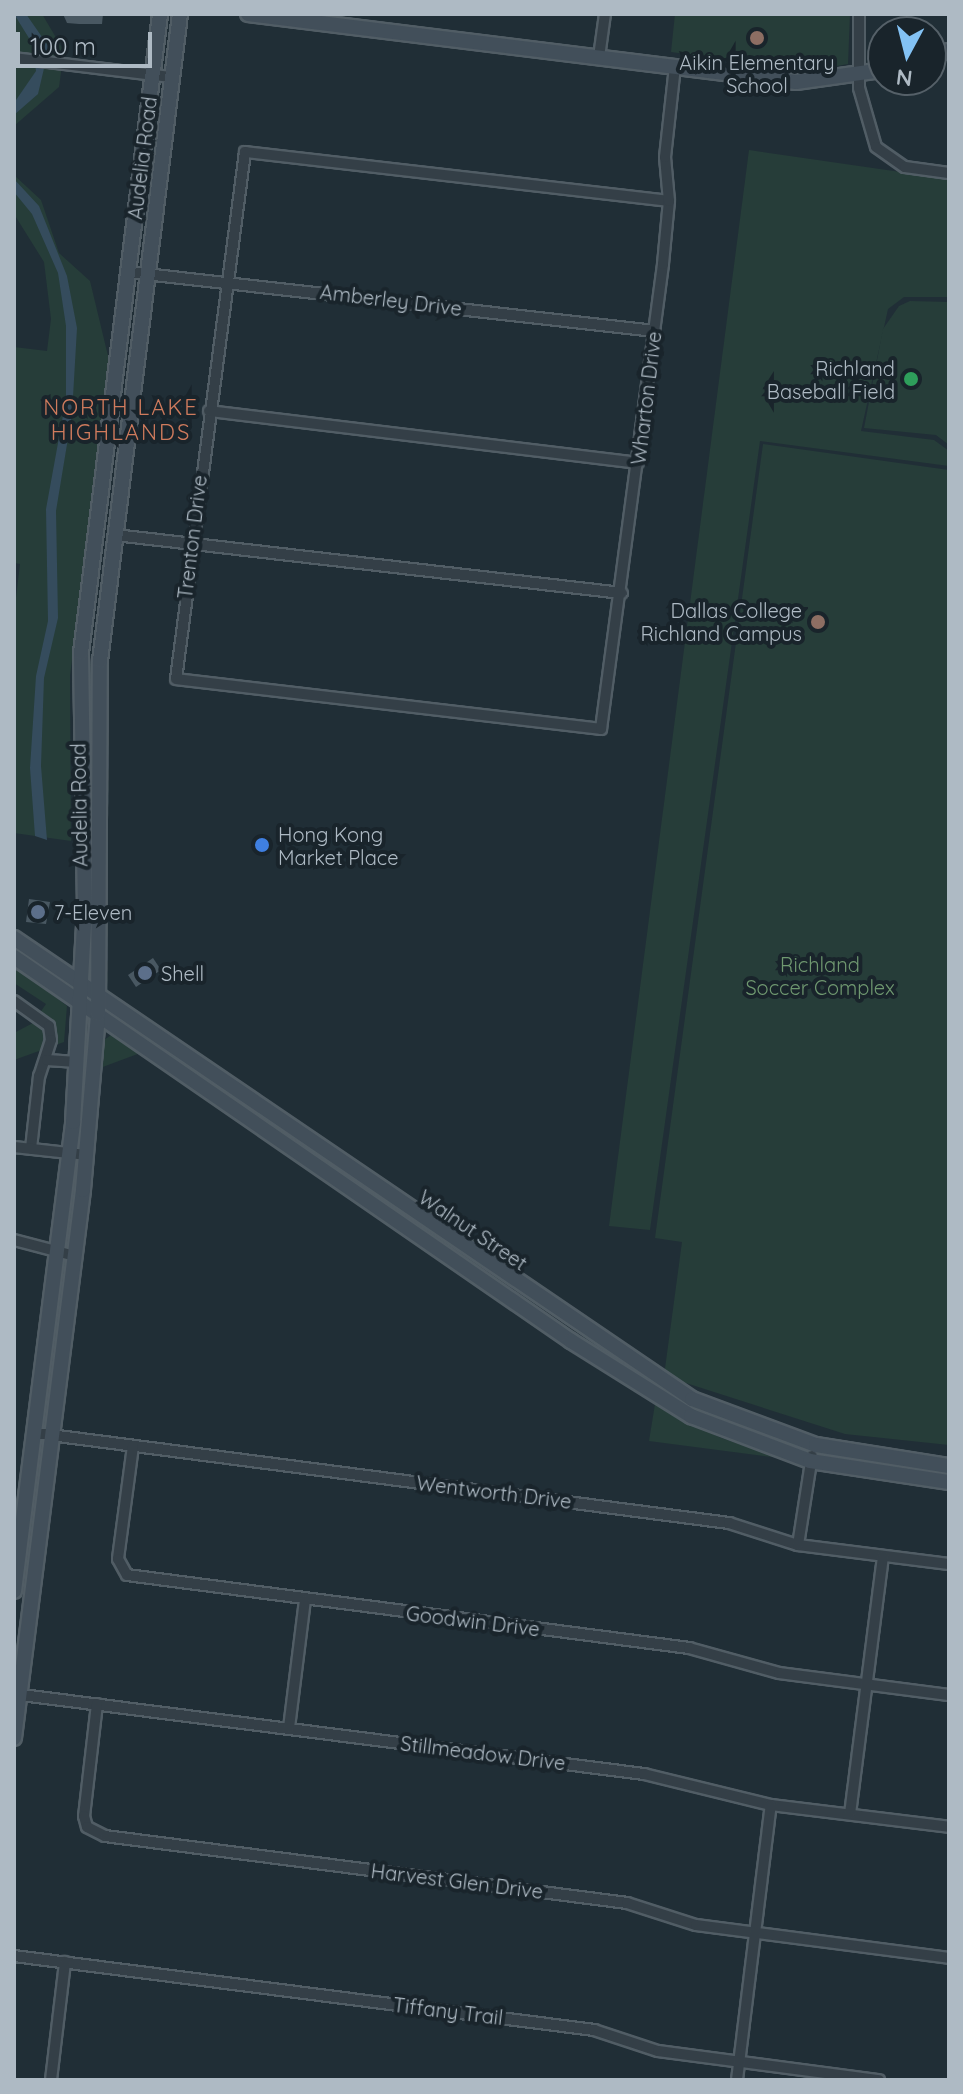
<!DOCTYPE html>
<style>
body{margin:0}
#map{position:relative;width:963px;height:2094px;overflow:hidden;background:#202e36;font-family:Quicksand,sans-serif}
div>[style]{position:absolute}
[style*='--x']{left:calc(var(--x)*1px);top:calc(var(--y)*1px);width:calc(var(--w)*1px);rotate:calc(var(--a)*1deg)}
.green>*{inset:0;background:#263d39}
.water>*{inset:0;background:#354c5d}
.building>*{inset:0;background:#495862}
.roads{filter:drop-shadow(2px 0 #515d65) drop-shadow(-2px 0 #515d65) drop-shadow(0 2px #515d65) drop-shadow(0 -2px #515d65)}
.street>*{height:10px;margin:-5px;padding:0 5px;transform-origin:5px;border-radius:5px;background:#343f47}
.secondary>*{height:14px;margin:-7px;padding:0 7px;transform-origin:7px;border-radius:7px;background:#424f5a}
.dots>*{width:22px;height:22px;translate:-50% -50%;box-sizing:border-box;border:4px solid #19242b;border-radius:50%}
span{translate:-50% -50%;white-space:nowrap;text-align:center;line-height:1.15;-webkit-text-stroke:8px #19242b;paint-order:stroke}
.poi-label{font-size:20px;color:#aebac4}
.right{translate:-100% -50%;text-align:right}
.left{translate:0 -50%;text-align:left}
.street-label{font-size:20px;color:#aebac4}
.park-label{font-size:20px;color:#6f9870}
.neighbourhood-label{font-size:22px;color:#cf7b5d;letter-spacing:2px}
.frame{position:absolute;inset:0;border:16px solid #aebac4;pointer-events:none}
.north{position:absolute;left:867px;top:16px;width:80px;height:80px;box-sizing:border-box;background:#19242b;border:2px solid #556068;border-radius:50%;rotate:187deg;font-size:22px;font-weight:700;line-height:32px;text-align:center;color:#aebac4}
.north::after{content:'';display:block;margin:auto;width:28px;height:36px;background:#83c2f4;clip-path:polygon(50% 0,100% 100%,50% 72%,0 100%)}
.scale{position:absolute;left:16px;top:32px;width:136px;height:36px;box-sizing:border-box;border:4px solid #aebac4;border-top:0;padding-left:10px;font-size:24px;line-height:28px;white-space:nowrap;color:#aebac4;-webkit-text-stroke:6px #19242b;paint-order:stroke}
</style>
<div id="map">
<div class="green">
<div style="clip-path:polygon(14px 14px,42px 14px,64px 51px,59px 87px,14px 126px)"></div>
<div style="clip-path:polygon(675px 14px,850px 14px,848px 64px,809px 71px,671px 52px)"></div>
<div style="clip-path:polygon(749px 150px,949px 179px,949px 297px,904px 297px,888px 309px,861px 431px,934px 440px,949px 451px,949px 466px,760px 441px,650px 1230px,609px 1226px)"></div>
<div style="clip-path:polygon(14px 175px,41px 200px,59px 253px,90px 281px,109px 360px,70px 676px,71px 841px,14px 833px,14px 614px,20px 564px,14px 563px,14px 347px,47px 351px,51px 319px,44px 262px,14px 214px)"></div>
<div style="clip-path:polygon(910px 301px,949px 302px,949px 445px,936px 435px,864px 428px,883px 329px,899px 306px)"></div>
<div style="clip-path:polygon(763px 444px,949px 470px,949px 1445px,845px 1434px,664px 1376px,682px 1242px,655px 1238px)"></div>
<div style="clip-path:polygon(14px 964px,67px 1006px,64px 1042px,14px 1060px,14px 1033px,33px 1023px,46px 1004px,14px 983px)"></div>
<div style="clip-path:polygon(114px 1033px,143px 1052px,100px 1068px,104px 1040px)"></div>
<div style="clip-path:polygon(655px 1404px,719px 1437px,779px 1458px,649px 1441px)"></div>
</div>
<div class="water">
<div style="clip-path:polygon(14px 14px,26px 14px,49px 47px,38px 94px,14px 115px,14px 103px,36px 71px,32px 43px)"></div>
<div style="clip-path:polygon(14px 179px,39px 206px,67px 276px,77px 328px,72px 414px,56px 511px,58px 618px,44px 678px,41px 766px,47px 840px,35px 836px,30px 768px,36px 676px,48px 621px,46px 509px,66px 399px,66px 326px,58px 273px,32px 214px,14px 192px)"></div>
</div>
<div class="building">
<div style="clip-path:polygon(63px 14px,103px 14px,102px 24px,79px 24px,67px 23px)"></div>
<div style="clip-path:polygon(29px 899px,50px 902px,46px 924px,26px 922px)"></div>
<div style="clip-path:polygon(153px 958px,161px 970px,136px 987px,128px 975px)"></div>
</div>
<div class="roads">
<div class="street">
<div style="--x:859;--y:14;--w:74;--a:90"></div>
<div style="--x:859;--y:88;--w:61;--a:73.9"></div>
<div style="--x:876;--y:147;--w:35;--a:35"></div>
<div style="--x:905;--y:167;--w:44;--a:7.8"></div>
<div style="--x:599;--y:57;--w:43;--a:-82.1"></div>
<div style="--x:14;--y:58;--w:159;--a:6.9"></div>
<div style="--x:669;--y:201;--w:427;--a:-173.4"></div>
<div style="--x:245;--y:152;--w:531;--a:97.46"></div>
<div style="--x:176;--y:679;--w:428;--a:6.7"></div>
<div style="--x:601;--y:729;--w:469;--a:-82.4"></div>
<div style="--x:663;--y:264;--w:63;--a:-84.6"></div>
<div style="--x:669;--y:201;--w:44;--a:-95.2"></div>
<div style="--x:665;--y:157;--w:91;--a:-83.7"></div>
<div style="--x:127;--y:272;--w:531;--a:6.38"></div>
<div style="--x:209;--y:411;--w:432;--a:6.9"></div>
<div style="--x:115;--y:535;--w:510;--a:6.53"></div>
<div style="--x:14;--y:1001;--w:43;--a:35.5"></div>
<div style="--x:49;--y:1026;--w:14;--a:82"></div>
<div style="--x:51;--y:1040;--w:38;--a:108"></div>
<div style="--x:39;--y:1076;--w:73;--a:96.3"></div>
<div style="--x:47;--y:1060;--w:30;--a:4"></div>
<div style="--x:14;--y:1147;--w:72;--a:6.3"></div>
<div style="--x:14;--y:1240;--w:63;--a:14.7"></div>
<div style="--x:35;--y:1433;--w:700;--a:7.39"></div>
<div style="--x:729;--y:1523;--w:72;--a:17.7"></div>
<div style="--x:798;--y:1545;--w:152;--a:7.2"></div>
<div style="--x:133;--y:1446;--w:114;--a:97.6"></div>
<div style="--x:118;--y:1559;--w:18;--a:61"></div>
<div style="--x:127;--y:1575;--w:567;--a:7.4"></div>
<div style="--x:689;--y:1648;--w:93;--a:15.5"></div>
<div style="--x:779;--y:1673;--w:171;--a:7.4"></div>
<div style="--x:798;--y:1545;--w:90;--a:-81.1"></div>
<div style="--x:14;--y:1694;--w:635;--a:7.24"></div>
<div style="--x:644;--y:1774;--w:131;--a:13.7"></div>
<div style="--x:771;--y:1805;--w:179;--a:7"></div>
<div style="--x:97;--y:1704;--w:113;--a:96.6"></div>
<div style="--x:84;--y:1816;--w:11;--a:75"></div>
<div style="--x:87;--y:1827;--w:20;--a:27"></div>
<div style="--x:105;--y:1836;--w:526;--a:7.31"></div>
<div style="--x:627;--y:1903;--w:72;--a:17.7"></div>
<div style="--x:696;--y:1925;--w:255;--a:7.4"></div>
<div style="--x:289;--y:1728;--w:129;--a:-82.9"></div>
<div style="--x:850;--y:1814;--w:260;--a:-82.7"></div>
<div style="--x:14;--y:1956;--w:585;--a:7.27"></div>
<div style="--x:594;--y:2030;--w:67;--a:18.2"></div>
<div style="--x:658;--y:2051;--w:223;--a:7.5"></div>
<div style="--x:51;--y:2080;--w:119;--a:-83.2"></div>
<div style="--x:737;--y:2080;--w:277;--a:-83"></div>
</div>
<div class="secondary">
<div style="--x:248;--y:14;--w:552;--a:7.07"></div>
<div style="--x:796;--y:82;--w:88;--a:-7.9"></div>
<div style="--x:931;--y:55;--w:18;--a:-13"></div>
<div style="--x:14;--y:938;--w:820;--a:34.21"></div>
<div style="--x:692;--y:1399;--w:132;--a:20.4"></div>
<div style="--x:816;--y:1445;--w:135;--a:9"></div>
<div style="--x:14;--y:957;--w:677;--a:34.58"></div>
<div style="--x:571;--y:1341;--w:142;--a:32"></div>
<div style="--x:691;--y:1416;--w:127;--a:20.7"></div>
<div style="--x:810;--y:1461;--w:141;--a:8.6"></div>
<div style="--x:14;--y:1591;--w:473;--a:-82.8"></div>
<div style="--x:73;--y:1122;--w:213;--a:-86.8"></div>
<div style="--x:85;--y:909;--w:256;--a:-90.9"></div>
<div style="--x:81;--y:653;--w:644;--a:-82.95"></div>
<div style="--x:14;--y:1738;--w:552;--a:-82.82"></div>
<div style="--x:83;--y:1190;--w:177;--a:-85.1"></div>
<div style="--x:98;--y:1014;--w:353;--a:-89.7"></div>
<div style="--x:100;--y:661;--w:652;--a:-82.95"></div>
</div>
</div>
<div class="dots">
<div style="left:757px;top:38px;background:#8d6e63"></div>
<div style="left:911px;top:379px;background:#2e9e5b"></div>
<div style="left:818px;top:622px;background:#8d6e63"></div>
<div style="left:262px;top:845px;background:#3f7fe0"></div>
<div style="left:38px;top:912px;background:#5c6f8a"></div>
<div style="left:145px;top:973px;background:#5c6f8a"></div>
</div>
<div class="poi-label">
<span style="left:757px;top:74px">Aikin Elementary<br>School</span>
<span class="right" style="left:895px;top:380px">Richland<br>Baseball Field</span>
<span class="right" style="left:802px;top:622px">Dallas College<br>Richland Campus</span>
<span class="left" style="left:278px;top:846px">Hong Kong<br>Market Place</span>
<span class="left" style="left:54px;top:912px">7-Eleven</span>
<span class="left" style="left:161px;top:973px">Shell</span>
</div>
<div class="street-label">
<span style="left:142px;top:158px;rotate:-83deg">Audelia Road</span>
<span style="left:391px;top:300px;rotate:7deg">Amberley Drive</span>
<span style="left:646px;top:398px;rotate:-83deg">Wharton Drive</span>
<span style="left:192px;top:537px;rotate:-83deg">Trenton Drive</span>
<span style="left:79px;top:805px;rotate:-91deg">Audelia Road</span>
<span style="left:473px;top:1230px;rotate:34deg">Walnut Street</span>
<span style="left:494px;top:1492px;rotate:7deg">Wentworth Drive</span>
<span style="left:473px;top:1621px;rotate:7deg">Goodwin Drive</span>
<span style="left:483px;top:1753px;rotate:7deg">Stillmeadow Drive</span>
<span style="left:457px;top:1881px;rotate:7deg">Harvest Glen Drive</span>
<span style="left:448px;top:2011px;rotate:7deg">Tiffany Trail</span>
</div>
<div class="park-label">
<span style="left:820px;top:976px">Richland<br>Soccer Complex</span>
</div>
<div class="neighbourhood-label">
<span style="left:121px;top:420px">NORTH LAKE<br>HIGHLANDS</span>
</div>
<div class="frame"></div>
<div class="north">N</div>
<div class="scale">100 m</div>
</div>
